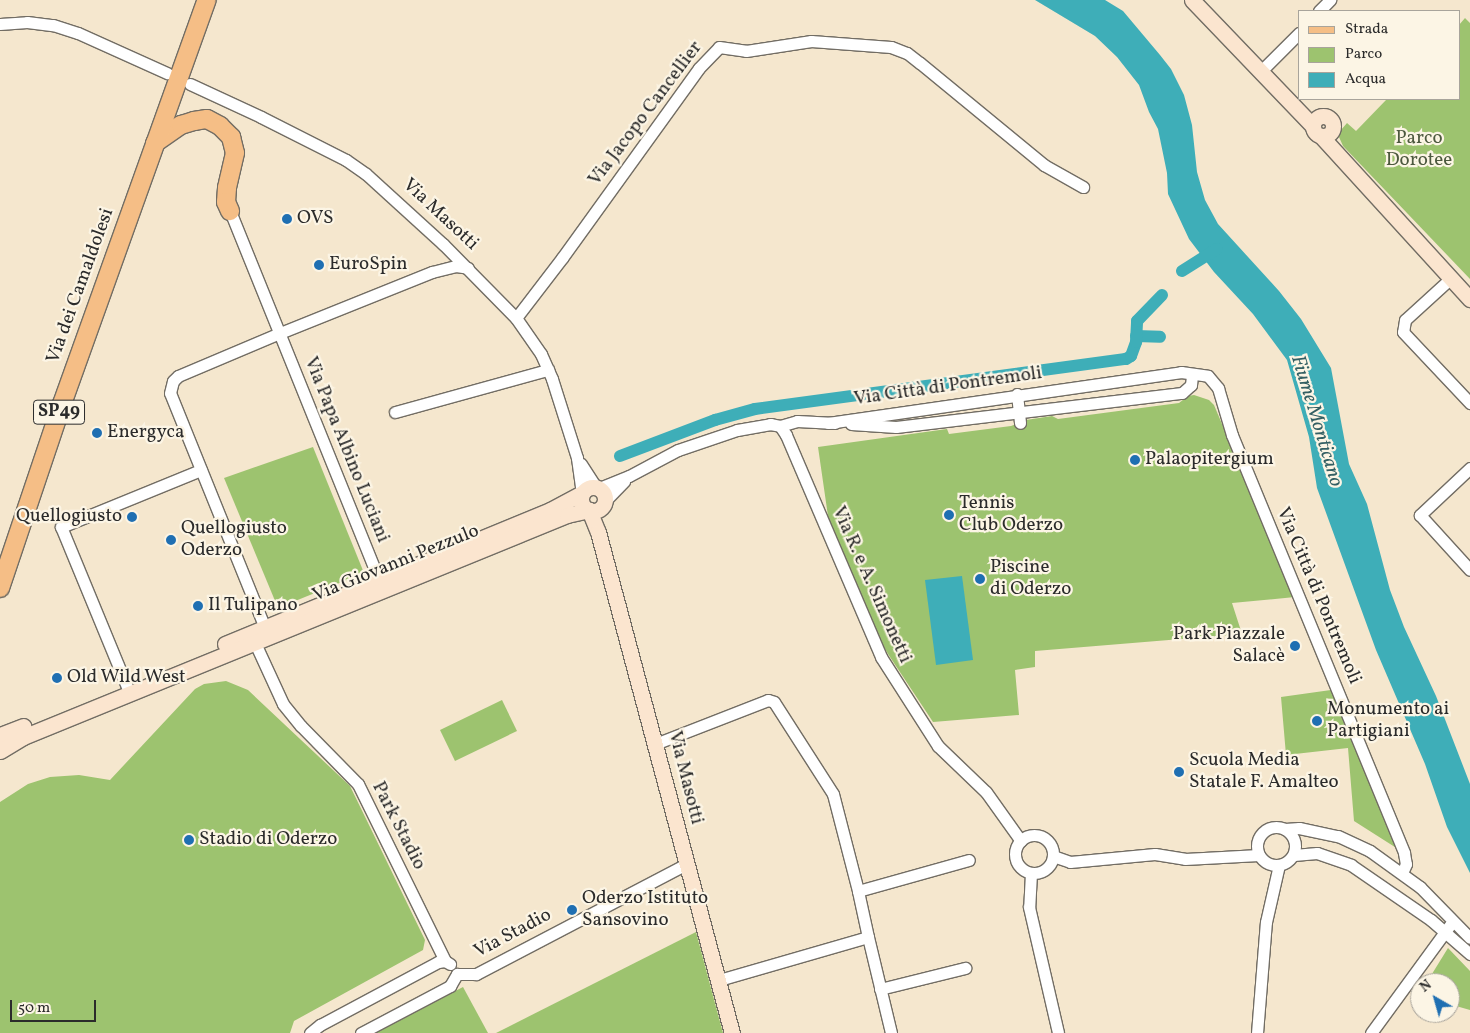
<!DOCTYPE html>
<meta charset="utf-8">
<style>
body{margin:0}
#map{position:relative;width:1470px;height:1033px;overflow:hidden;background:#f5e7ce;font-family:Vollkorn,serif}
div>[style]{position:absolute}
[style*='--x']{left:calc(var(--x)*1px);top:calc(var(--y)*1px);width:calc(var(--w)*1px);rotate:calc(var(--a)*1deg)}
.green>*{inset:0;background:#9dc36f}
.water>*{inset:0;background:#3eaeb8}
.canal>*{height:12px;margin:-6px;padding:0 6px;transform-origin:6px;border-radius:6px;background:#3eaeb8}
.roads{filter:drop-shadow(1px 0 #726d64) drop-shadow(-1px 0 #726d64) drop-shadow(0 1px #726d64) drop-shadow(0 -1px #726d64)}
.street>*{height:11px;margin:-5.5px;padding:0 5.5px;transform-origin:5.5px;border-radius:5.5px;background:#fff}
.street>.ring{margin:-5.5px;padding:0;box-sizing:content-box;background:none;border:11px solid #fff;border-radius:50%}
.secondary>*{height:15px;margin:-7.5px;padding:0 7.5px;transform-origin:7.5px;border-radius:7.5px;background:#fbe5cf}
.secondary>.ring{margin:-7.5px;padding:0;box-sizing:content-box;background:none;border:15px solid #fbe5cf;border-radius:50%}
.primary>*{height:18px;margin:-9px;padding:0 9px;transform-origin:9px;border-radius:9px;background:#f5be86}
.dots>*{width:14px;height:14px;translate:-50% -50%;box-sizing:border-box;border:2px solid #fcf5e5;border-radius:50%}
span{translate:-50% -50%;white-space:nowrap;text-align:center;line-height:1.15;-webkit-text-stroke:4.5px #fcf5e5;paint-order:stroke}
.shield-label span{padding:1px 4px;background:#fcf5e5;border:1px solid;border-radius:4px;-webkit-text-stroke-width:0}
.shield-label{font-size:18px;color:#2b2b2b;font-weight:700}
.street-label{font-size:19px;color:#2b2b2b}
.park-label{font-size:19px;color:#4d593f}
.poi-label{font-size:19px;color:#2b2b2b}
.left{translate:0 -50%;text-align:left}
.right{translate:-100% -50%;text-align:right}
.water-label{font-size:20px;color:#335f63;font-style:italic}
.legend{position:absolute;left:1298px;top:10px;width:162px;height:90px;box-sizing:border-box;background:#fcf5e5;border:1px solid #a8a49b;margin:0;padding:6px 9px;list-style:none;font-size:15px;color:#2b2b2b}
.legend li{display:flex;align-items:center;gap:10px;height:25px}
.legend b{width:25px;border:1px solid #a8a49b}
.north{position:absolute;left:1410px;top:973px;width:50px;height:50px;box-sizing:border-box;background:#fcf5e5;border:1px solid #a8a49b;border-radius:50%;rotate:322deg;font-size:14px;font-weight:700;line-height:20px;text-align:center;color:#2b2b2b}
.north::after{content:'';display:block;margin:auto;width:18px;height:22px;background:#1f6fb2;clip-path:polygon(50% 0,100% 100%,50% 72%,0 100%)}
.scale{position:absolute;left:10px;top:1000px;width:86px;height:22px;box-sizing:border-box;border:2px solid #2b2b2b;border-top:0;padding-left:6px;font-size:15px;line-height:18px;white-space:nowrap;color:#2b2b2b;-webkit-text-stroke:4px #fcf5e5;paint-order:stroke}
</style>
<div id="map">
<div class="green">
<div style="clip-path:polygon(1465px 18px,1470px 23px,1470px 279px,1343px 146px,1339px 137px,1341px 130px,1347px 123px,1356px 131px,1387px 99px,1459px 99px,1459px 25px)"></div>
<div style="clip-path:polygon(1194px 395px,1209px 400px,1214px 405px,1295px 597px,1232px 603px,1242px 634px,1035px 651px,1035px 667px,1015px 670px,1019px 715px,933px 722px,888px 654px,862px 608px,829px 523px,818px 447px,947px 429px,949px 434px,1011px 426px,1026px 420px,1052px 416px,1058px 419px,1179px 403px,1188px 396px)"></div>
<div style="clip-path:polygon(313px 447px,364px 573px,278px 608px,224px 478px)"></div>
<div style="clip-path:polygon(226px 681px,248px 690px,350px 786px,425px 940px,423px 950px,294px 1021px,290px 1033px,0 1033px,0 802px,28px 784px,50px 777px,79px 775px,110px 780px,195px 689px,204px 684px)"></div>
<div style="clip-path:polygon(1338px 689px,1398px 849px,1354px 821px,1348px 748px,1286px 755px,1281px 697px)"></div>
<div style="clip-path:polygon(502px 700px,517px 731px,455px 761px,440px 730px)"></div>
<div style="clip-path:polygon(696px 932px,723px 1033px,496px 1033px)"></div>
<div style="clip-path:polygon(1448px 948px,1470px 971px,1470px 1010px,1456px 1006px,1457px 1001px,1450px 998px,1450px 983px,1427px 982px)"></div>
<div style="clip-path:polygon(463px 987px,488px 1033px,374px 1033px)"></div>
</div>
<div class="water">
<div style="clip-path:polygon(1035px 0,1105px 0,1123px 11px,1160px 55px,1171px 69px,1184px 95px,1192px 125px,1197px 172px,1205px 200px,1218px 224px,1279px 291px,1301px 319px,1331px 368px,1349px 464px,1367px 504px,1390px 590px,1404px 627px,1436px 696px,1470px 784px,1470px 873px,1447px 827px,1425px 764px,1376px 650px,1317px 488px,1309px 437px,1287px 360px,1253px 314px,1214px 272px,1189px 239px,1168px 194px,1167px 173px,1158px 129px,1149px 112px,1139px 85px,1117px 57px,1095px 36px)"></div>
<div style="clip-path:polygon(962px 576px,973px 660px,936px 665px,925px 580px)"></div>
</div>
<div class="canal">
<div style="--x:1182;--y:271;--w:41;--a:-32.2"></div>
<div style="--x:1136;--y:336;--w:24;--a:2"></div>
<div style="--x:620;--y:456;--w:102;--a:-20.8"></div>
<div style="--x:715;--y:420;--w:41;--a:-15.4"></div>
<div style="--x:755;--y:409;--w:374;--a:-7.7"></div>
<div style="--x:1126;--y:359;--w:6;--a:-31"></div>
<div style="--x:1131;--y:356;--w:15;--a:-70"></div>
<div style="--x:1136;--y:342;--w:21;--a:-87"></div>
<div style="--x:1137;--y:321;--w:36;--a:-46"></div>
</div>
<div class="roads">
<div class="street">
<div style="--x:1319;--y:11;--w:16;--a:-45"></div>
<div style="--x:0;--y:24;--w:27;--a:-4"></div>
<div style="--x:27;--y:22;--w:26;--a:7"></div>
<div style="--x:53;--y:25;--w:26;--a:18"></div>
<div style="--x:78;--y:33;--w:98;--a:24.2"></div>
<div style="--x:1261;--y:71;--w:54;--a:-45"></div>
<div style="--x:190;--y:84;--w:78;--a:24.9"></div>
<div style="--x:261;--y:117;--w:95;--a:26.8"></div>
<div style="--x:346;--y:160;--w:24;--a:35"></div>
<div style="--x:366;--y:174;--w:104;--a:42.3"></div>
<div style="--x:443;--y:244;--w:104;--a:45.4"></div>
<div style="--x:516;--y:318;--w:44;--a:55.2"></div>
<div style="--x:541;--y:354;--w:27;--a:66"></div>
<div style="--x:552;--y:379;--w:83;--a:72.4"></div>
<div style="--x:577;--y:458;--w:35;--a:82"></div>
<div style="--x:230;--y:211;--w:406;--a:68"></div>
<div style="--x:1451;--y:278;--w:62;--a:137.6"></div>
<div style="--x:1405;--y:320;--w:12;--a:99"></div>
<div style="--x:1403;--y:332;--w:98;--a:46.7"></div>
<div style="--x:516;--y:318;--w:76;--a:-52.5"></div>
<div style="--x:562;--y:258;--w:234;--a:-54.2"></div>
<div style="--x:699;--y:68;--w:29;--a:-46"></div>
<div style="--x:719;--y:47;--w:27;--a:8"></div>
<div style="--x:746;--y:51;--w:66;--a:-8.7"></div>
<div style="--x:811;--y:41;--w:80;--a:4.3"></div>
<div style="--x:891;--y:47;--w:17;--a:21"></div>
<div style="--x:907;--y:53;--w:16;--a:38"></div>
<div style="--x:920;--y:63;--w:161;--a:39.4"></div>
<div style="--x:1044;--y:165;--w:45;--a:29.4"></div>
<div style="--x:1017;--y:394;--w:29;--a:84"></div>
<div style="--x:395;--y:412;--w:159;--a:-15.4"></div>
<div style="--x:828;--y:423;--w:357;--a:-8.2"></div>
<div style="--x:1181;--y:372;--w:27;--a:8"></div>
<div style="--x:1208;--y:376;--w:16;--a:50"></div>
<div style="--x:1218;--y:388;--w:49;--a:73.4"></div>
<div style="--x:1232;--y:435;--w:452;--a:67.6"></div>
<div style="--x:1404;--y:853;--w:11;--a:80"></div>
<div style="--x:1406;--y:864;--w:10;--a:114"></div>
<div style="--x:851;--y:424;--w:45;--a:3.8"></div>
<div style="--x:896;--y:427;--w:288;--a:-6.8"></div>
<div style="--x:1182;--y:393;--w:12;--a:-42"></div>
<div style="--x:1191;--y:385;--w:10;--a:-84"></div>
<div style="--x:780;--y:426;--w:11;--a:56"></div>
<div style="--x:786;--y:435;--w:241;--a:66.8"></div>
<div style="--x:881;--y:657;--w:106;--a:57.4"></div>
<div style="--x:938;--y:746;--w:66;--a:43.8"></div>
<div style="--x:986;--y:792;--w:60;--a:54.5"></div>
<div style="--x:581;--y:464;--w:27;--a:57"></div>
<div style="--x:1470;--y:468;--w:69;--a:136.8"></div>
<div style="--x:1420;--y:515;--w:74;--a:47.7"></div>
<div style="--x:599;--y:488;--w:32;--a:-22"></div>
<div style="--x:629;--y:476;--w:55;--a:-28"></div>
<div style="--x:678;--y:450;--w:62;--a:-18.7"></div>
<div style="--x:737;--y:430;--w:34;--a:-10"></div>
<div style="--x:770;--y:424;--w:10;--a:11"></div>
<div style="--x:780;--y:426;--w:18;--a:-16"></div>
<div style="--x:797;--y:421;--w:38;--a:3"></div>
<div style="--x:604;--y:502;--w:29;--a:-46"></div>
<div style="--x:265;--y:628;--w:253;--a:-112"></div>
<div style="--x:170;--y:393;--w:12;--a:-76"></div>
<div style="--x:173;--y:381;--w:7;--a:-45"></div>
<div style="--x:178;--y:376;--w:111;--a:-22.9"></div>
<div style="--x:280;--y:333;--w:164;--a:-21.9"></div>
<div style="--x:432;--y:272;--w:25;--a:-14"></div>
<div style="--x:456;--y:266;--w:12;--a:9"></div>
<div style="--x:255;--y:643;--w:67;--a:65.3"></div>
<div style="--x:283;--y:704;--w:28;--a:51"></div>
<div style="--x:301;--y:726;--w:81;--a:45.5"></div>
<div style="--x:358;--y:784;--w:197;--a:63.8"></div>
<div style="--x:130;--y:694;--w:181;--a:-112.4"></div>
<div style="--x:61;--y:527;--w:151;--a:-22.2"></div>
<div style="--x:655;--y:744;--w:121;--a:-21.3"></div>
<div style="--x:768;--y:700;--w:6;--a:18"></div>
<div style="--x:774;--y:702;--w:109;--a:57.3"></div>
<div style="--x:833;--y:794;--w:100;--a:75.5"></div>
<div class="ring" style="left:1257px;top:827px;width:27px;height:27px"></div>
<div style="--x:1285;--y:829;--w:14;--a:-4"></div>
<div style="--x:1299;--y:828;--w:40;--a:12"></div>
<div style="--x:1338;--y:836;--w:35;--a:25"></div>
<div style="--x:1370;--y:851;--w:62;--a:35.8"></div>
<div style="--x:1420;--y:887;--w:71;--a:45.6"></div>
<div class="ring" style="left:1015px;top:835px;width:27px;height:27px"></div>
<div style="--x:1294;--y:855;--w:23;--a:-5"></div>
<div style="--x:1317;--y:853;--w:36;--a:19"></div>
<div style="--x:1351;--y:865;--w:97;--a:34.5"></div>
<div style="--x:1431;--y:920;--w:52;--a:41.1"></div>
<div style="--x:1053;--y:856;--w:18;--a:19"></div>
<div style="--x:1070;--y:862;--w:85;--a:-5.4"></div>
<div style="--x:1155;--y:854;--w:30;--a:9"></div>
<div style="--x:1185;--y:859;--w:74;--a:-3.1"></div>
<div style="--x:1031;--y:873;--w:34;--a:93"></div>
<div style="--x:1029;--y:907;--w:129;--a:77"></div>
<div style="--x:868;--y:937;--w:99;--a:76.5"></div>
<div style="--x:457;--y:974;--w:19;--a:0"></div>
<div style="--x:476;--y:974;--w:237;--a:-27.6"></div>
<div style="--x:719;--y:980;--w:155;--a:-16.1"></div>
<div style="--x:868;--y:937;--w:47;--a:-102.3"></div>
<div style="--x:858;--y:891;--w:115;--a:-15.6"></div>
<div style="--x:880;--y:989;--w:88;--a:-13.9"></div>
<div style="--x:310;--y:1033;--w:13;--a:-39"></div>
<div style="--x:320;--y:1025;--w:134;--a:-28.1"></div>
<div style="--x:438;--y:962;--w:7;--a:-8"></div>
<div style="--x:445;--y:961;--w:6;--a:31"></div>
<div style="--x:361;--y:1033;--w:101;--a:-27.8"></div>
<div style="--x:450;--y:986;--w:14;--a:-60"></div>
<div style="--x:1257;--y:1033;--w:111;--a:-85.4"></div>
<div style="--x:1266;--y:922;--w:58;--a:-77.2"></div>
<div style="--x:1371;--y:1033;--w:134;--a:-53.8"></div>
</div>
<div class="secondary">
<div style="--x:1192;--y:0;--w:175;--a:46.2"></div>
<div class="ring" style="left:1313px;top:116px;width:5px;height:5px"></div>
<div style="--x:1321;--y:136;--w:221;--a:47.6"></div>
<div class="ring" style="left:581px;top:487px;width:9px;height:9px"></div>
<div style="--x:225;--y:644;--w:352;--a:-22.4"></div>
<div style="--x:550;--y:510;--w:36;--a:-28"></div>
<div style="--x:0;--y:735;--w:25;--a:-21"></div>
<div style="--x:0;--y:751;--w:27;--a:-31"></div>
<div style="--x:23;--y:737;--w:588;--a:-22.2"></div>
<div style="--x:567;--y:515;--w:23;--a:-13"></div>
<div style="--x:589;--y:510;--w:24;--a:68"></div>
<div style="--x:598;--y:532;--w:519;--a:75.03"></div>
</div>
<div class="primary">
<div style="--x:155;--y:143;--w:32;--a:-35"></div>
<div style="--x:181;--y:125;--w:14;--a:-17"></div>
<div style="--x:194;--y:121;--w:13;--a:-9"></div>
<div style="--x:207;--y:119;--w:15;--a:28"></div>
<div style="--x:220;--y:126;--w:16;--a:45"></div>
<div style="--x:231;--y:137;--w:16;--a:76"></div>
<div style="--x:235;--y:153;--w:36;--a:103"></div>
<div style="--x:227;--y:188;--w:14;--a:94"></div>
<div style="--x:226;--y:202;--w:10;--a:66"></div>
<div style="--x:0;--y:588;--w:194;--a:-71.4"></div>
<div style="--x:62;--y:404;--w:429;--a:-70.3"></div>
</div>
</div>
<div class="dots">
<div style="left:287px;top:219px;background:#1f6fb2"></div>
<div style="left:319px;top:265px;background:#1f6fb2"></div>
<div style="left:97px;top:433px;background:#1f6fb2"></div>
<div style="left:1135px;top:460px;background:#1f6fb2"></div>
<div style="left:949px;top:515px;background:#1f6fb2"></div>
<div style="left:132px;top:517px;background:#1f6fb2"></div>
<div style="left:171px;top:540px;background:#1f6fb2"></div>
<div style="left:980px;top:579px;background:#1f6fb2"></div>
<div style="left:198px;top:606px;background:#1f6fb2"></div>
<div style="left:1295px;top:646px;background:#1f6fb2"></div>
<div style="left:57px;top:678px;background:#1f6fb2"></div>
<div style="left:1317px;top:721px;background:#1f6fb2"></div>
<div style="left:1179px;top:772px;background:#1f6fb2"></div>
<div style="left:189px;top:840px;background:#1f6fb2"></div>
<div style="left:572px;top:910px;background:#1f6fb2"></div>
</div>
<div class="shield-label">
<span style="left:59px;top:412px">SP49</span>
</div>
<div class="street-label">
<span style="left:646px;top:114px;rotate:-53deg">Via Jacopo Cancellier</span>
<span style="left:440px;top:215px;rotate:43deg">Via Masotti</span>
<span style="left:81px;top:286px;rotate:-70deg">Via dei Camaldolesi</span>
<span style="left:948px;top:387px;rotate:-8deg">Via Città di Pontremoli</span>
<span style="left:346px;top:450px;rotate:68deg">Via Papa Albino Luciani</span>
<span style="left:396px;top:564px;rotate:-22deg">Via Giovanni Pezzulo</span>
<span style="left:871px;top:585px;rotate:66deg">Via R. e A. Simonetti</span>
<span style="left:1318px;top:596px;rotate:67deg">Via Città di Pontremoli</span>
<span style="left:685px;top:778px;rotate:76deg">Via Masotti</span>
<span style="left:398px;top:826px;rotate:63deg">Park Stadio</span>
<span style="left:513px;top:934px;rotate:-28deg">Via Stadio</span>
</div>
<div class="park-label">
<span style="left:1419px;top:150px">Parco<br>Dorotee</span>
</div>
<div class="poi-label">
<span class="left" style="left:297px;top:219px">OVS</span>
<span class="left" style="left:329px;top:265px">EuroSpin</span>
<span class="left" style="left:107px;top:433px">Energyca</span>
<span class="left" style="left:1145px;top:460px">Palaopitergium</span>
<span class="left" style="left:959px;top:515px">Tennis<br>Club Oderzo</span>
<span class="right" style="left:122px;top:517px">Quellogiusto</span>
<span class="left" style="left:181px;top:540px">Quellogiusto<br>Oderzo</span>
<span class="left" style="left:990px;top:579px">Piscine<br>di Oderzo</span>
<span class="left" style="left:208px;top:606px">Il Tulipano</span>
<span class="right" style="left:1285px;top:646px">Park Piazzale<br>Salacè</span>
<span class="left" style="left:67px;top:678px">Old Wild West</span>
<span class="left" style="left:1327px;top:721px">Monumento ai<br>Partigiani</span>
<span class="left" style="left:1189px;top:772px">Scuola Media<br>Statale F. Amalteo</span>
<span class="left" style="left:199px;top:840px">Stadio di Oderzo</span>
<span class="left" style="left:582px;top:910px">Oderzo Istituto<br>Sansovino</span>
</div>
<div class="water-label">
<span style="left:1316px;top:421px;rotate:73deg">Fiume Monticano</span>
</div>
<ul class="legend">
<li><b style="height:6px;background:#f5be86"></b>Strada</li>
<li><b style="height:14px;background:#9dc36f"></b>Parco</li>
<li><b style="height:14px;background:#3eaeb8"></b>Acqua</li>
</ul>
<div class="north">N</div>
<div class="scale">50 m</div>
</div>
